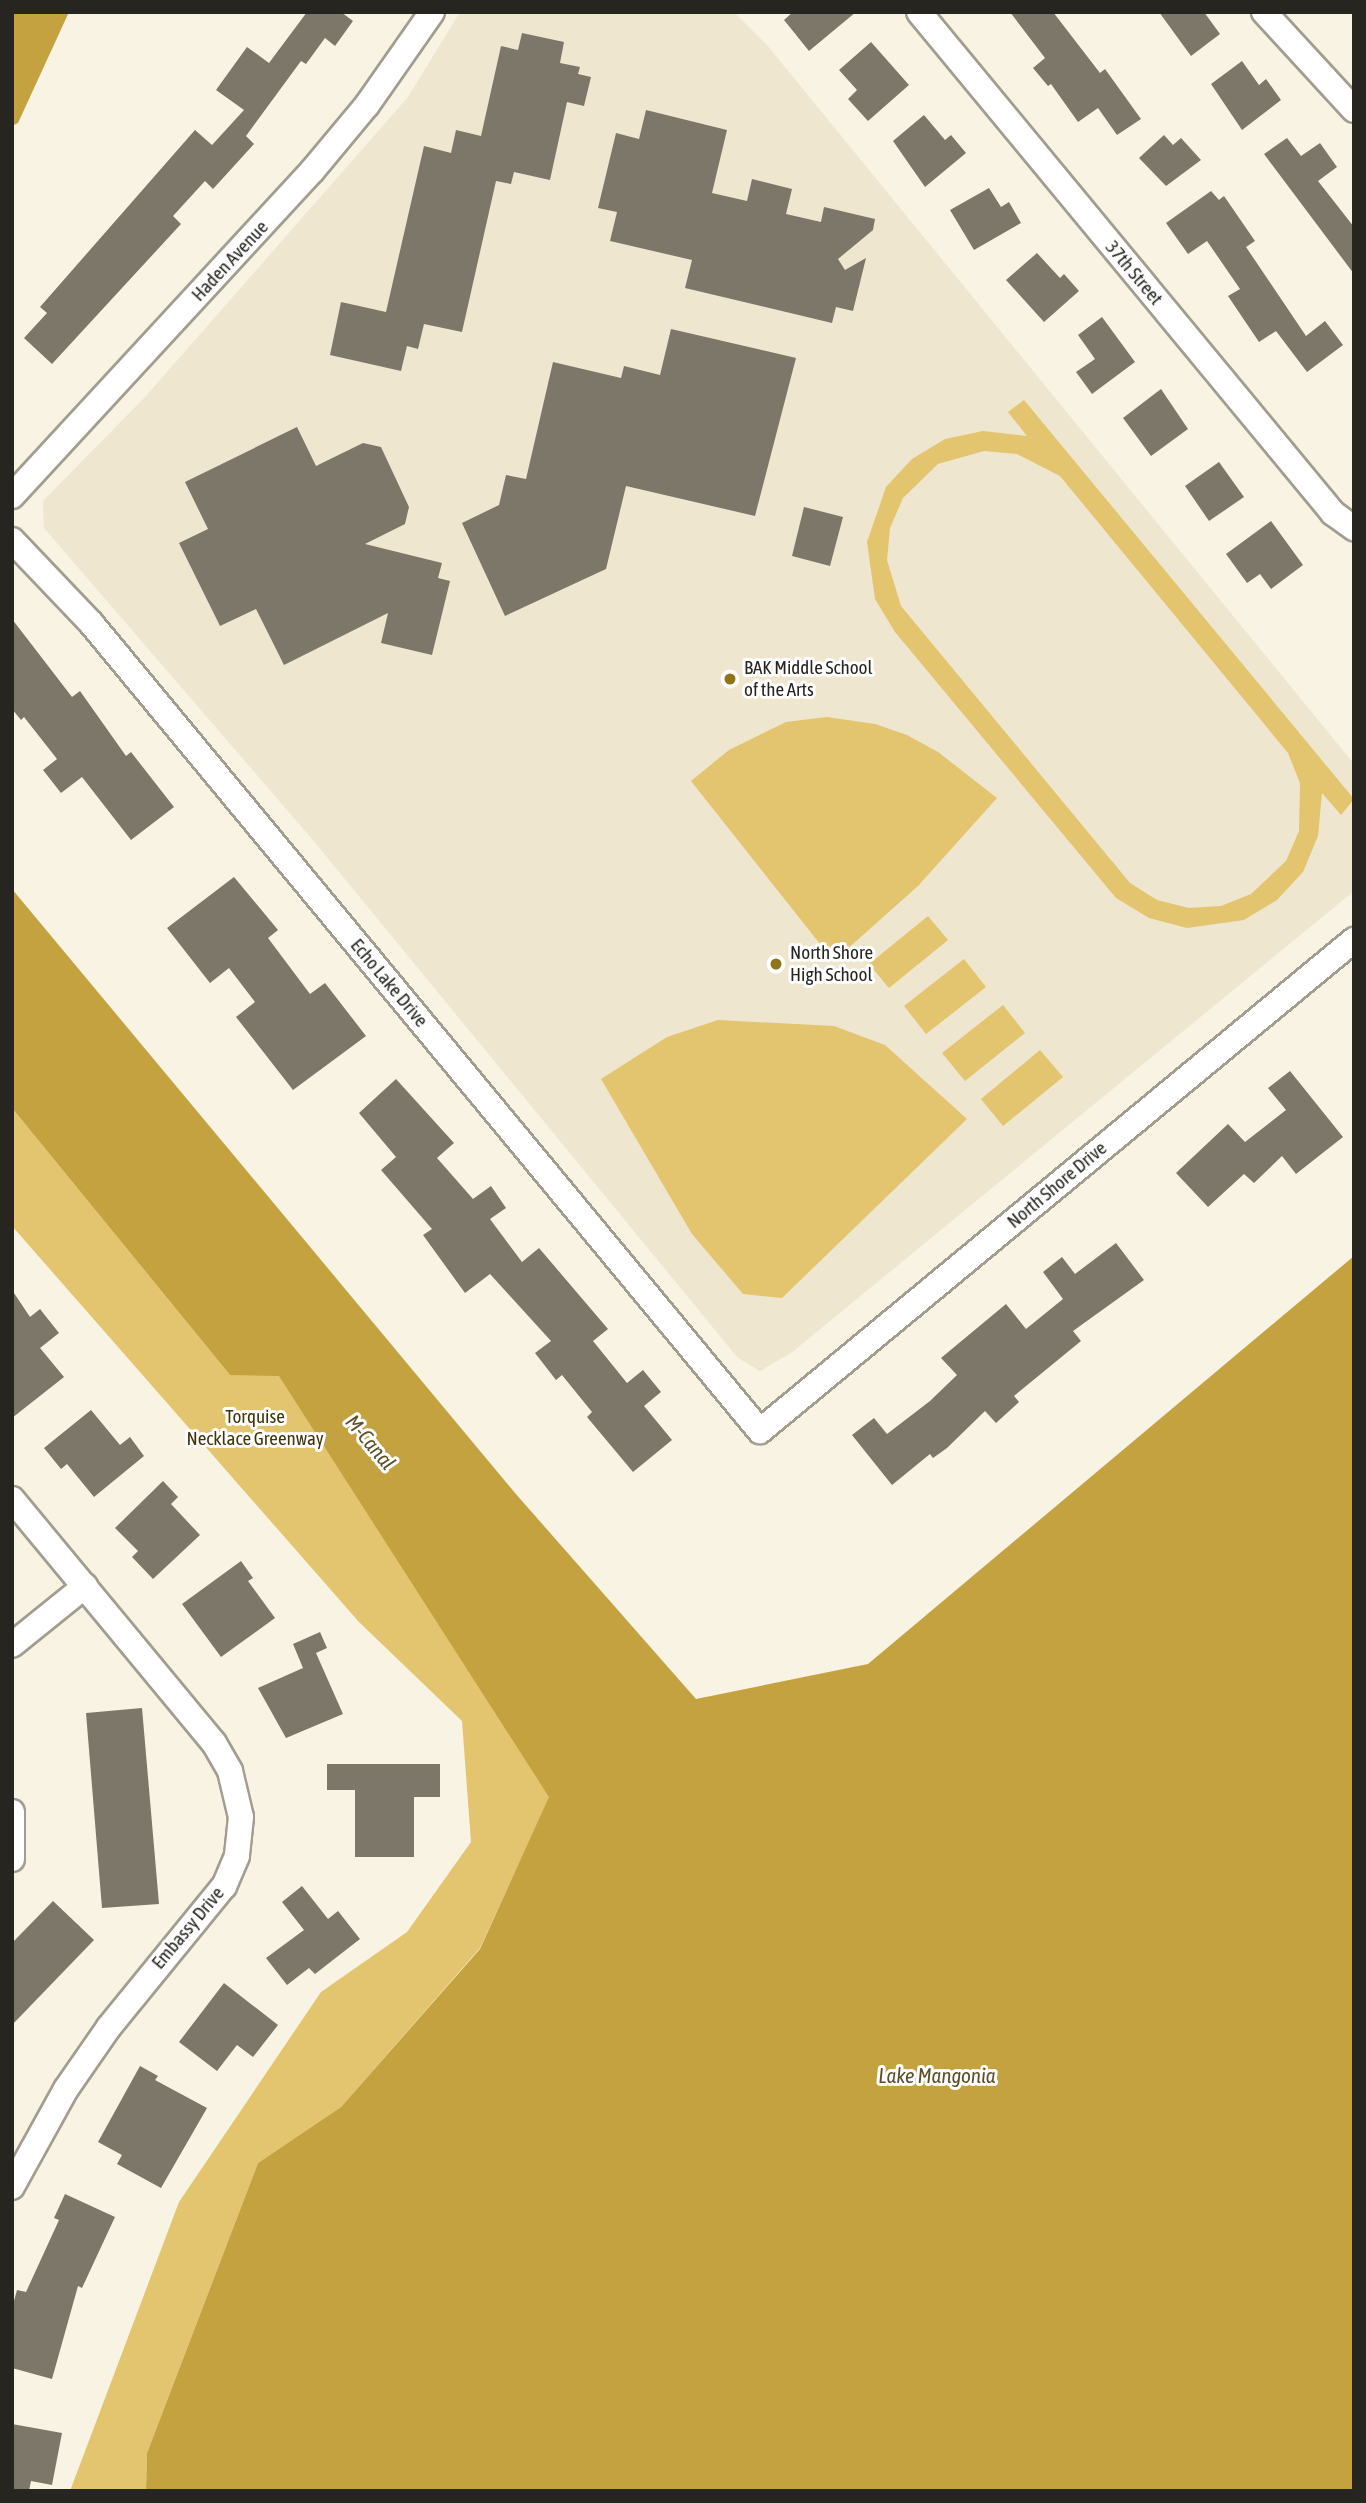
<!DOCTYPE html>
<style>
body{margin:0}
#map{position:relative;width:1366px;height:2503px;overflow:hidden;background:#f8f3e3;font-family:"Asap Condensed",sans-serif}
div>[style]{position:absolute}
[style*='--x']{left:calc(var(--x)*1px);top:calc(var(--y)*1px);width:calc(var(--w)*1px);rotate:calc(var(--a)*1deg)}
.built>*{inset:0;background:#eee6cf}
.green>*{inset:0;background:#e3c46f}
.water>*{inset:0;background:#c3a23f}
.building>*{inset:0;background:#7d776a}
.roads{filter:drop-shadow(2px 0 #a29d8f) drop-shadow(-2px 0 #a29d8f) drop-shadow(0 2px #a29d8f) drop-shadow(0 -2px #a29d8f)}
.street>*{height:24px;margin:-12px;padding:0 12px;transform-origin:12px;border-radius:12px;background:#fff}
.dots>*{width:19px;height:19px;translate:-50% -50%;box-sizing:border-box;border:4px solid #fff;border-radius:50%}
span{translate:-50% -50%;white-space:nowrap;text-align:center;line-height:1.15;-webkit-text-stroke:6px #fff;paint-order:stroke}
.street-label{font-size:19px;color:#27251f}
.poi-label{font-size:19px;color:#27251f}
.left{translate:0 -50%;text-align:left}
.park-label{font-size:19px;color:#423409}
.water-label{font-size:21px;color:#5c4e25;font-style:italic}
.frame{position:absolute;inset:0;border:14px solid #27251f;pointer-events:none}
</style>
<div id="map">
<div class="built">
<div style="clip-path:polygon(460px 12px,734px 12px,767px 45px,1354px 764px,1354px 891px,791px 1353px,760px 1371px,738px 1358px,312px 839px,44px 528px,43px 501px,145px 397px,408px 97px)"></div>
</div>
<div class="green">
<div style="clip-path:polygon(evenodd,1024px 400px,1354px 799px,1341px 815px,1322px 793px,1318px 836px,1303px 872px,1277px 900px,1244px 920px,1187px 928px,1149px 918px,1116px 898px,895px 632px,875px 599px,867px 542px,886px 487px,912px 459px,945px 439px,983px 431px,1027px 436px,1008px 412px,1024px 400px,984px 451px,1017px 454px,1060px 476px,1288px 753px,1300px 783px,1299px 831px,1286px 861px,1251px 894px,1221px 906px,1189px 908px,1157px 900px,1130px 883px,901px 606px,887px 560px,890px 528px,903px 498px,938px 464px,984px 451px)"></div>
<div style="clip-path:polygon(827px 717px,875px 724px,907px 735px,938px 752px,997px 798px,918px 886px,845px 951px,824px 949px,691px 781px,729px 750px,786px 722px)"></div>
<div style="clip-path:polygon(928px 916px,948px 940px,889px 988px,869px 964px)"></div>
<div style="clip-path:polygon(964px 959px,986px 987px,926px 1034px,904px 1006px)"></div>
<div style="clip-path:polygon(1003px 1005px,1025px 1033px,965px 1081px,942px 1053px)"></div>
<div style="clip-path:polygon(718px 1020px,834px 1026px,885px 1045px,967px 1119px,782px 1298px,743px 1294px,692px 1234px,601px 1079px,667px 1037px)"></div>
<div style="clip-path:polygon(1040px 1050px,1063px 1077px,1003px 1126px,981px 1099px)"></div>
<div style="clip-path:polygon(12px 1108px,230px 1375px,279px 1375px,550px 1797px,480px 1948px,341px 2107px,258px 2163px,147px 2453px,146px 2491px,70px 2491px,179px 2202px,321px 1992px,407px 1932px,471px 1842px,462px 1721px,359px 1622px,12px 1226px)"></div>
</div>
<div class="water">
<div style="clip-path:polygon(12px 12px,69px 12px,18px 123px,12px 126px)"></div>
<div style="clip-path:polygon(12px 889px,515px 1493px,696px 1699px,868px 1664px,1354px 1256px,1354px 2491px,146px 2491px,147px 2453px,258px 2163px,341px 2107px,480px 1949px,549px 1797px,279px 1376px,230px 1375px,12px 1108px)"></div>
</div>
<div class="building">
<div style="clip-path:polygon(307px 12px,341px 12px,353px 21px,335px 46px,325px 38px,306px 64px,301px 61px,246px 136px,254px 144px,213px 189px,205px 181px,173px 216px,181px 224px,52px 364px,24px 338px,47px 313px,40px 307px,195px 130px,212px 145px,244px 110px,216px 90px,247px 47px,269px 63px)"></div>
<div style="clip-path:polygon(793px 12px,856px 12px,809px 51px,784px 20px)"></div>
<div style="clip-path:polygon(1010px 12px,1053px 12px,1100px 73px,1105px 69px,1141px 119px,1117px 135px,1098px 108px,1078px 122px,1051px 84px,1048px 86px,1033px 68px,1045px 58px)"></div>
<div style="clip-path:polygon(1159px 12px,1204px 12px,1220px 34px,1191px 56px)"></div>
<div style="clip-path:polygon(522px 33px,564px 42px,560px 63px,580px 67px,578px 74px,591px 77px,584px 106px,567px 102px,550px 180px,514px 172px,511px 184px,496px 181px,462px 332px,424px 324px,418px 349px,407px 346px,401px 371px,330px 355px,341px 302px,386px 312px,424px 146px,451px 153px,456px 130px,481px 136px,501px 46px,518px 50px)"></div>
<div style="clip-path:polygon(871px 42px,909px 85px,868px 121px,848px 99px,857px 90px,839px 70px)"></div>
<div style="clip-path:polygon(1242px 61px,1259px 85px,1266px 79px,1281px 100px,1242px 130px,1211px 84px)"></div>
<div style="clip-path:polygon(646px 110px,727px 130px,712px 193px,747px 201px,752px 179px,792px 189px,786px 214px,821px 222px,824px 207px,875px 219px,873px 230px,838px 259px,845px 270px,866px 258px,853px 311px,836px 307px,832px 323px,685px 288px,692px 260px,610px 241px,617px 212px,598px 208px,616px 133px,639px 139px)"></div>
<div style="clip-path:polygon(924px 115px,945px 140px,951px 135px,966px 153px,925px 187px,893px 141px)"></div>
<div style="clip-path:polygon(1164px 135px,1173px 145px,1181px 138px,1201px 160px,1166px 186px,1139px 158px)"></div>
<div style="clip-path:polygon(1287px 138px,1301px 156px,1320px 143px,1337px 167px,1318px 181px,1354px 227px,1354px 274px,1264px 154px)"></div>
<div style="clip-path:polygon(989px 188px,1001px 207px,1009px 202px,1021px 223px,974px 250px,950px 210px)"></div>
<div style="clip-path:polygon(1211px 191px,1219px 200px,1224px 196px,1255px 241px,1246px 247px,1306px 336px,1325px 321px,1343px 345px,1307px 372px,1276px 331px,1259px 342px,1228px 296px,1240px 289px,1207px 241px,1188px 254px,1166px 223px)"></div>
<div style="clip-path:polygon(1037px 253px,1060px 278px,1064px 274px,1079px 291px,1044px 322px,1006px 280px)"></div>
<div style="clip-path:polygon(1102px 317px,1135px 362px,1092px 394px,1076px 372px,1095px 359px,1078px 335px)"></div>
<div style="clip-path:polygon(671px 329px,796px 358px,755px 516px,626px 486px,606px 569px,505px 616px,462px 523px,499px 505px,506px 475px,526px 479px,553px 362px,621px 378px,624px 366px,660px 375px)"></div>
<div style="clip-path:polygon(1161px 389px,1188px 429px,1151px 456px,1123px 418px)"></div>
<div style="clip-path:polygon(297px 427px,316px 466px,363px 443px,381px 447px,409px 507px,405px 524px,365px 544px,442px 563px,438px 578px,450px 581px,432px 655px,381px 643px,388px 613px,284px 665px,256px 609px,220px 626px,179px 543px,208px 529px,185px 482px)"></div>
<div style="clip-path:polygon(1219px 462px,1244px 497px,1209px 521px,1185px 486px)"></div>
<div style="clip-path:polygon(804px 507px,843px 517px,830px 566px,792px 556px)"></div>
<div style="clip-path:polygon(1271px 521px,1303px 565px,1271px 589px,1260px 574px,1247px 583px,1226px 554px)"></div>
<div style="clip-path:polygon(12px 619px,72px 697px,80px 691px,126px 756px,131px 752px,174px 807px,131px 840px,82px 777px,61px 793px,43px 770px,57px 759px,24px 717px,21px 720px,12px 709px)"></div>
<div style="clip-path:polygon(234px 877px,278px 930px,268px 938px,310px 994px,325px 983px,366px 1036px,293px 1090px,236px 1017px,255px 1002px,229px 968px,210px 983px,167px 928px)"></div>
<div style="clip-path:polygon(1290px 1071px,1343px 1137px,1296px 1174px,1282px 1156px,1254px 1183px,1244px 1174px,1208px 1207px,1176px 1173px,1228px 1124px,1245px 1142px,1286px 1110px,1268px 1088px)"></div>
<div style="clip-path:polygon(396px 1079px,454px 1143px,437px 1158px,473px 1199px,491px 1186px,506px 1208px,490px 1219px,522px 1262px,539px 1248px,608px 1329px,593px 1341px,627px 1383px,643px 1370px,661px 1392px,644px 1406px,672px 1440px,633px 1472px,587px 1417px,592px 1412px,562px 1375px,556px 1380px,535px 1353px,551px 1341px,490px 1274px,465px 1293px,423px 1235px,432px 1229px,381px 1170px,396px 1157px,359px 1113px)"></div>
<div style="clip-path:polygon(1116px 1243px,1144px 1280px,1073px 1331px,1081px 1341px,1014px 1396px,1019px 1402px,996px 1423px,985px 1411px,947px 1448px,933px 1458px,930px 1454px,892px 1485px,852px 1435px,874px 1418px,887px 1434px,930px 1401px,957px 1375px,941px 1358px,1006px 1304px,1026px 1329px,1063px 1299px,1043px 1272px,1062px 1257px,1075px 1274px)"></div>
<div style="clip-path:polygon(12px 1290px,30px 1317px,40px 1309px,59px 1333px,40px 1348px,64px 1377px,12px 1418px)"></div>
<div style="clip-path:polygon(91px 1410px,120px 1445px,130px 1437px,144px 1456px,94px 1497px,67px 1464px,61px 1469px,44px 1448px)"></div>
<div style="clip-path:polygon(163px 1481px,178px 1497px,171px 1504px,200px 1535px,153px 1579px,132px 1557px,138px 1551px,115px 1528px)"></div>
<div style="clip-path:polygon(241px 1561px,253px 1578px,248px 1581px,275px 1618px,221px 1657px,182px 1604px)"></div>
<div style="clip-path:polygon(320px 1632px,327px 1648px,316px 1653px,343px 1714px,286px 1738px,258px 1688px,303px 1668px,293px 1644px)"></div>
<div style="clip-path:polygon(142px 1708px,159px 1904px,102px 1908px,86px 1713px)"></div>
<div style="clip-path:polygon(327px 1764px,440px 1764px,440px 1797px,414px 1797px,414px 1857px,355px 1857px,355px 1790px,327px 1790px)"></div>
<div style="clip-path:polygon(302px 1886px,328px 1919px,338px 1911px,360px 1939px,315px 1974px,309px 1968px,287px 1985px,266px 1958px,304px 1930px,282px 1902px)"></div>
<div style="clip-path:polygon(53px 1901px,94px 1940px,12px 2025px,12px 1943px)"></div>
<div style="clip-path:polygon(224px 1983px,278px 2025px,253px 2057px,237px 2045px,217px 2071px,179px 2042px)"></div>
<div style="clip-path:polygon(140px 2066px,158px 2076px,155px 2080px,207px 2108px,161px 2188px,117px 2164px,122px 2155px,98px 2142px)"></div>
<div style="clip-path:polygon(65px 2194px,115px 2217px,82px 2288px,78px 2286px,52px 2379px,12px 2368px,12px 2308px,17px 2290px,26px 2292px,59px 2220px,54px 2218px)"></div>
<div style="clip-path:polygon(12px 2424px,62px 2433px,52px 2485px,31px 2481px,29px 2491px,12px 2491px)"></div>
</div>
<div class="roads">
<div class="street">
<div style="--x:919;--y:12;--w:650;--a:50.43"></div>
<div style="--x:1333;--y:513;--w:26;--a:36"></div>
<div style="--x:1264;--y:12;--w:133;--a:47.4"></div>
<div style="--x:12;--y:496;--w:442;--a:-47.3"></div>
<div style="--x:312;--y:171;--w:86;--a:-50.2"></div>
<div style="--x:367;--y:105;--w:113;--a:-55"></div>
<div style="--x:12;--y:540;--w:115;--a:46.4"></div>
<div style="--x:91;--y:623;--w:1049;--a:50.38"></div>
<div style="--x:760;--y:1431;--w:771;--a:-39.58"></div>
<div style="--x:12;--y:1499;--w:317;--a:50.4"></div>
<div style="--x:214;--y:1743;--w:32;--a:60"></div>
<div style="--x:230;--y:1771;--w:47;--a:76.6"></div>
<div style="--x:241;--y:1817;--w:39;--a:96"></div>
<div style="--x:237;--y:1856;--w:33;--a:113"></div>
<div style="--x:224;--y:1886;--w:182;--a:129.2"></div>
<div style="--x:109;--y:2027;--w:75;--a:124.7"></div>
<div style="--x:66;--y:2089;--w:112;--a:118.9"></div>
<div style="--x:12;--y:1645;--w:94;--a:-38.9"></div>
<div style="--x:12;--y:1812;--w:47;--a:90"></div>
</div>
</div>
<div class="dots">
<div style="left:730px;top:679px;background:#907419"></div>
<div style="left:776px;top:964px;background:#907419"></div>
</div>
<div class="street-label">
<span style="left:230px;top:261px;rotate:-47deg">Haden Avenue</span>
<span style="left:1134px;top:273px;rotate:50deg">37th Street</span>
<span style="left:389px;top:983px;rotate:50deg">Echo Lake Drive</span>
<span style="left:1057px;top:1185px;rotate:-40deg">North Shore Drive</span>
<span style="left:188px;top:1928px;rotate:-50deg">Embassy Drive</span>
</div>
<div class="poi-label">
<span class="left" style="left:744px;top:679px">BAK Middle School<br>of the Arts</span>
<span class="left" style="left:790px;top:964px">North Shore<br>High School</span>
</div>
<div class="park-label">
<span style="left:255px;top:1428px">Torquise<br>Necklace Greenway</span>
</div>
<div class="water-label">
<span style="left:371px;top:1442px;rotate:50deg">M-Canal</span>
<span style="left:937px;top:2075px">Lake Mangonia</span>
</div>
<div class="frame"></div>
</div>
